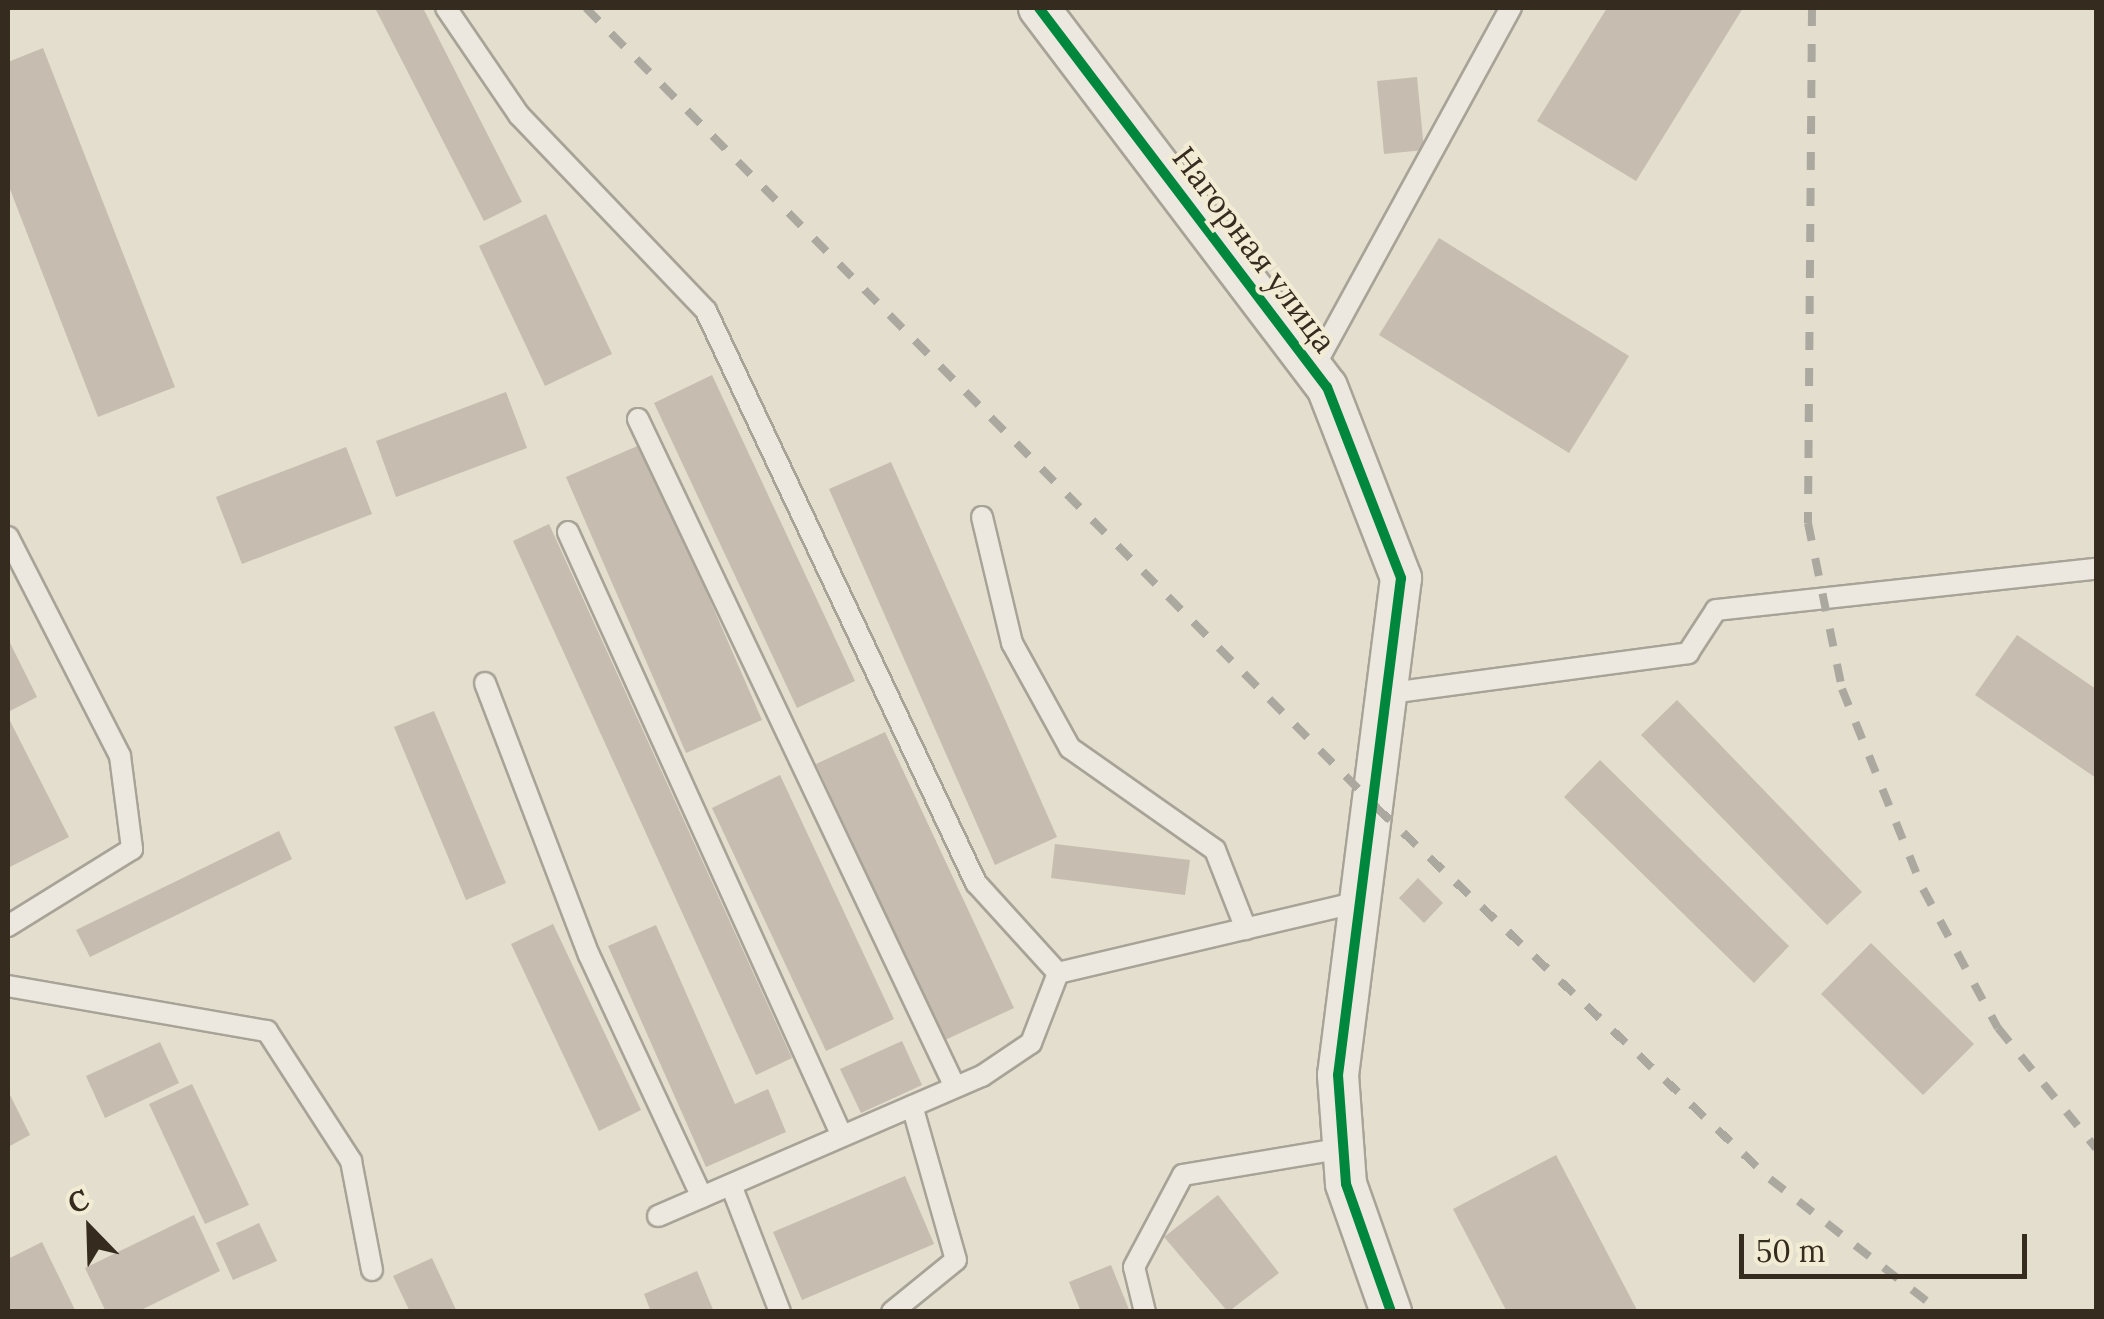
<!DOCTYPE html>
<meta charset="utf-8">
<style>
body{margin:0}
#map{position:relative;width:2104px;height:1319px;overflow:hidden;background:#e3dece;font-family:Lora,serif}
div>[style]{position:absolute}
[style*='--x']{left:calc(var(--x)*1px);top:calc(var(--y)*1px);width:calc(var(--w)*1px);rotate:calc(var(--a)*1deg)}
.building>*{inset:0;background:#c6bcaf}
.roads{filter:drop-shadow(2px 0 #a8a397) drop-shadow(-2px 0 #a8a397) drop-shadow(0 2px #a8a397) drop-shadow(0 -2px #a8a397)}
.service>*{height:20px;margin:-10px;padding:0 10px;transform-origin:10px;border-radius:10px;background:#ece8df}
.minor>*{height:40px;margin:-20px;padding:0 20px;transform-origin:20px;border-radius:20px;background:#ece8df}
.rail>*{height:8px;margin-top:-4px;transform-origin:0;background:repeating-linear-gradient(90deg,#aba89f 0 18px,transparent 0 36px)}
.cycleway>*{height:10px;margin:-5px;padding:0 5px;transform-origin:5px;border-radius:5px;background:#00873e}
span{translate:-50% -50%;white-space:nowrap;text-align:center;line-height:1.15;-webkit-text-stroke:8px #f3ecd5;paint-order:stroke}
.street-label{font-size:32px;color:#362b1f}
.frame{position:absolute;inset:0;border:10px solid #362b1f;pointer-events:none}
.north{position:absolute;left:40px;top:1179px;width:100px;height:100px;-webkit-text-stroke:8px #f3ecd5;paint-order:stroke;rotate:337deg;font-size:28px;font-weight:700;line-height:40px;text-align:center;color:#362b1f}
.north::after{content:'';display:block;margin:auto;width:35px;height:45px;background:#362b1f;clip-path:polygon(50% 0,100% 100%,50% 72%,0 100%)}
.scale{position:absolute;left:1739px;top:1234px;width:288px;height:45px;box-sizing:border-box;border:5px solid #362b1f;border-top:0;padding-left:12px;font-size:30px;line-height:35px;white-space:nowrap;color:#362b1f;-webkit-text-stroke:8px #f3ecd5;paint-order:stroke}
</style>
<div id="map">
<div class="building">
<div style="clip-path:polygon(375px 8px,423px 8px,522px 202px,484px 221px)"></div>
<div style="clip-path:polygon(1607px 8px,1743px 8px,1636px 181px,1537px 121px)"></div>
<div style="clip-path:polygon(43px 48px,175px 387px,98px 417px,8px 184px,8px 62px)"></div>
<div style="clip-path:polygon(1417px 77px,1424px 150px,1384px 154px,1377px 81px)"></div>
<div style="clip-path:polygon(546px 214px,612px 354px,545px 386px,479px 246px)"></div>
<div style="clip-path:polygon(1439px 238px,1629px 356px,1569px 453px,1379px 335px)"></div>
<div style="clip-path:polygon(712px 375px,855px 681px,797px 708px,654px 403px)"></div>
<div style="clip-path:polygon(506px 392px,527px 448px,396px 497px,376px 441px)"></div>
<div style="clip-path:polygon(642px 444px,762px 720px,686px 753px,566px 477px)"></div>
<div style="clip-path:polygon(346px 447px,372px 514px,242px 564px,216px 497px)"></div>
<div style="clip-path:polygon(891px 462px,1057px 837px,995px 865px,829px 489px)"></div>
<div style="clip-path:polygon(549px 524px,792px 1058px,756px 1075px,513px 541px)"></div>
<div style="clip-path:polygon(2017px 635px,2096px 689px,2096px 778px,1975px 695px)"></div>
<div style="clip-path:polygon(8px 639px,37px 697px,8px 712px)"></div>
<div style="clip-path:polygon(1677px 700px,1862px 892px,1827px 925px,1641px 735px)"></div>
<div style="clip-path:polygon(434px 711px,506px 883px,466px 900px,394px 727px)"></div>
<div style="clip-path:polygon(8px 717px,69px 837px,8px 868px)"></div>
<div style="clip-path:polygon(885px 732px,1014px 1008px,945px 1040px,816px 764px)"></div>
<div style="clip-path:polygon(1600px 760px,1789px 946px,1754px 983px,1564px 797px)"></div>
<div style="clip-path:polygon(780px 775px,894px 1019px,826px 1051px,712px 808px)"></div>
<div style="clip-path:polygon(279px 831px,292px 859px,90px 957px,76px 930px)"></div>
<div style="clip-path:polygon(1055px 844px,1190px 860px,1185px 895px,1051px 878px)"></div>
<div style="clip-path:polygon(1418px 878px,1443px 903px,1424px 923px,1399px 898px)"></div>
<div style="clip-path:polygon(553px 924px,641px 1110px,599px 1131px,511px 944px)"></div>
<div style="clip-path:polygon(656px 925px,735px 1104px,768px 1089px,786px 1132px,706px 1167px,608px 946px)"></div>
<div style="clip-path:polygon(1871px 943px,1974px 1044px,1923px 1095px,1821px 994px)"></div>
<div style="clip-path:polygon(902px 1041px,922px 1085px,861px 1113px,840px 1069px)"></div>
<div style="clip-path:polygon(160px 1042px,179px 1083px,105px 1118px,86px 1076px)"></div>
<div style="clip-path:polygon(192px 1084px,249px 1205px,205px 1224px,149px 1104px)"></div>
<div style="clip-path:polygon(8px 1091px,30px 1135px,8px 1147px)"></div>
<div style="clip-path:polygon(1556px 1155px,1638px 1312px,1507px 1312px,1453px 1209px)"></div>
<div style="clip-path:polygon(905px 1176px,934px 1244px,802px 1300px,773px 1232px)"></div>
<div style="clip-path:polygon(1218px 1195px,1279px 1273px,1228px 1312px,1164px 1237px)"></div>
<div style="clip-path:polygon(194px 1215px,220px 1271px,137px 1312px,106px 1312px,85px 1268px)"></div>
<div style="clip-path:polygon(259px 1223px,277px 1261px,233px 1280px,216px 1243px)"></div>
<div style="clip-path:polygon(42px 1242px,76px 1312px,8px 1312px,8px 1259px)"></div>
<div style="clip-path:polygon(432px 1258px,457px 1312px,410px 1312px,393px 1276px)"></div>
<div style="clip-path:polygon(1111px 1265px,1130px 1312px,1081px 1312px,1069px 1282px)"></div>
<div style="clip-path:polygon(697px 1271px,714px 1312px,651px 1312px,644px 1294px)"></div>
</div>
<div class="roads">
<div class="service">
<div style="--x:446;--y:8;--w:130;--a:55.7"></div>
<div style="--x:519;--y:115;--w:271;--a:46.3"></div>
<div style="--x:706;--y:311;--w:633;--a:64.73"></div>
<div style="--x:976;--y:883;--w:122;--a:47.7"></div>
<div style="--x:1313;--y:369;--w:412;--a:-61.3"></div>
<div style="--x:638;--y:419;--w:739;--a:64.61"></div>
<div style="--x:982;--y:517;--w:130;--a:76.6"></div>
<div style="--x:1012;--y:643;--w:120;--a:61.1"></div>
<div style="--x:1070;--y:748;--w:177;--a:35.1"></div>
<div style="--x:1215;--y:850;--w:85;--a:68.6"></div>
<div style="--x:568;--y:532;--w:663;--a:65.6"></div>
<div style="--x:8;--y:537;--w:246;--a:62.9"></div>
<div style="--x:120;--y:756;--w:94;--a:82.6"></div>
<div style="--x:132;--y:849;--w:146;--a:148.2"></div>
<div style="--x:485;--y:683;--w:291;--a:69.1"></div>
<div style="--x:589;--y:955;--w:267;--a:65"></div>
<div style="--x:1390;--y:693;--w:301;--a:-7.6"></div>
<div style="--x:1688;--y:653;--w:51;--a:-56.9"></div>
<div style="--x:1716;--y:610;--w:382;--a:-6.2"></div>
<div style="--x:8;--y:986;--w:263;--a:9.9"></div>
<div style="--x:267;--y:1031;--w:155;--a:57.1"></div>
<div style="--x:351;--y:1161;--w:111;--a:79.1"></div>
<div style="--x:731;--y:1185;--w:136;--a:68.9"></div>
<div style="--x:658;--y:1216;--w:353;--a:-23.4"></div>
<div style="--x:982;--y:1076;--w:59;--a:-34"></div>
<div style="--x:1031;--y:1043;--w:75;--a:-68.9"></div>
<div style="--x:1058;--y:973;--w:313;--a:-13.3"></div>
<div style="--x:892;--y:1312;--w:82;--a:-39.1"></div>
<div style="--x:956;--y:1260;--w:160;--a:-105.9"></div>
<div style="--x:1145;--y:1312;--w:46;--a:-103.7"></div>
<div style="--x:1134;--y:1267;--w:104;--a:-62"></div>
<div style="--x:1183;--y:1175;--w:163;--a:-9.5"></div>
</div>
<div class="minor">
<div style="--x:1039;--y:8;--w:476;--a:52.8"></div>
<div style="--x:1327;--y:387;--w:205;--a:68.8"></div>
<div style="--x:1401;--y:578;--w:501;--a:97.22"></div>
<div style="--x:1338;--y:1075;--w:109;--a:85.8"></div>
<div style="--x:1346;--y:1184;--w:136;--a:70.6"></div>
</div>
</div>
<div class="rail">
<div style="--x:586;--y:8;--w:1125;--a:45.32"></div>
<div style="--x:1377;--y:808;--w:540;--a:43.35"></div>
<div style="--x:1770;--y:1179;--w:217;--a:37.9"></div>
<div style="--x:1812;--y:8;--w:515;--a:90.45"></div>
<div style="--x:1808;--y:523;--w:169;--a:78.4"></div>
<div style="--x:1842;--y:689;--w:216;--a:68"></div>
<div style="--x:1923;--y:889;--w:158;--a:61.7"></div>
<div style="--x:1998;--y:1028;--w:155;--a:50.8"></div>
</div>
<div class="cycleway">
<div style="--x:1039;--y:8;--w:476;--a:52.8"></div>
<div style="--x:1327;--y:387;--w:205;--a:68.8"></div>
<div style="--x:1401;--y:578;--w:501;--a:97.22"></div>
<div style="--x:1338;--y:1075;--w:109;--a:85.8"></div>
<div style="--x:1346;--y:1184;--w:136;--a:70.6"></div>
</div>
<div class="street-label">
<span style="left:1254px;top:250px;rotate:53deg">Нагорная улица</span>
</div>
<div class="frame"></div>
<div class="north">С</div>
<div class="scale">50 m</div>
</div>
